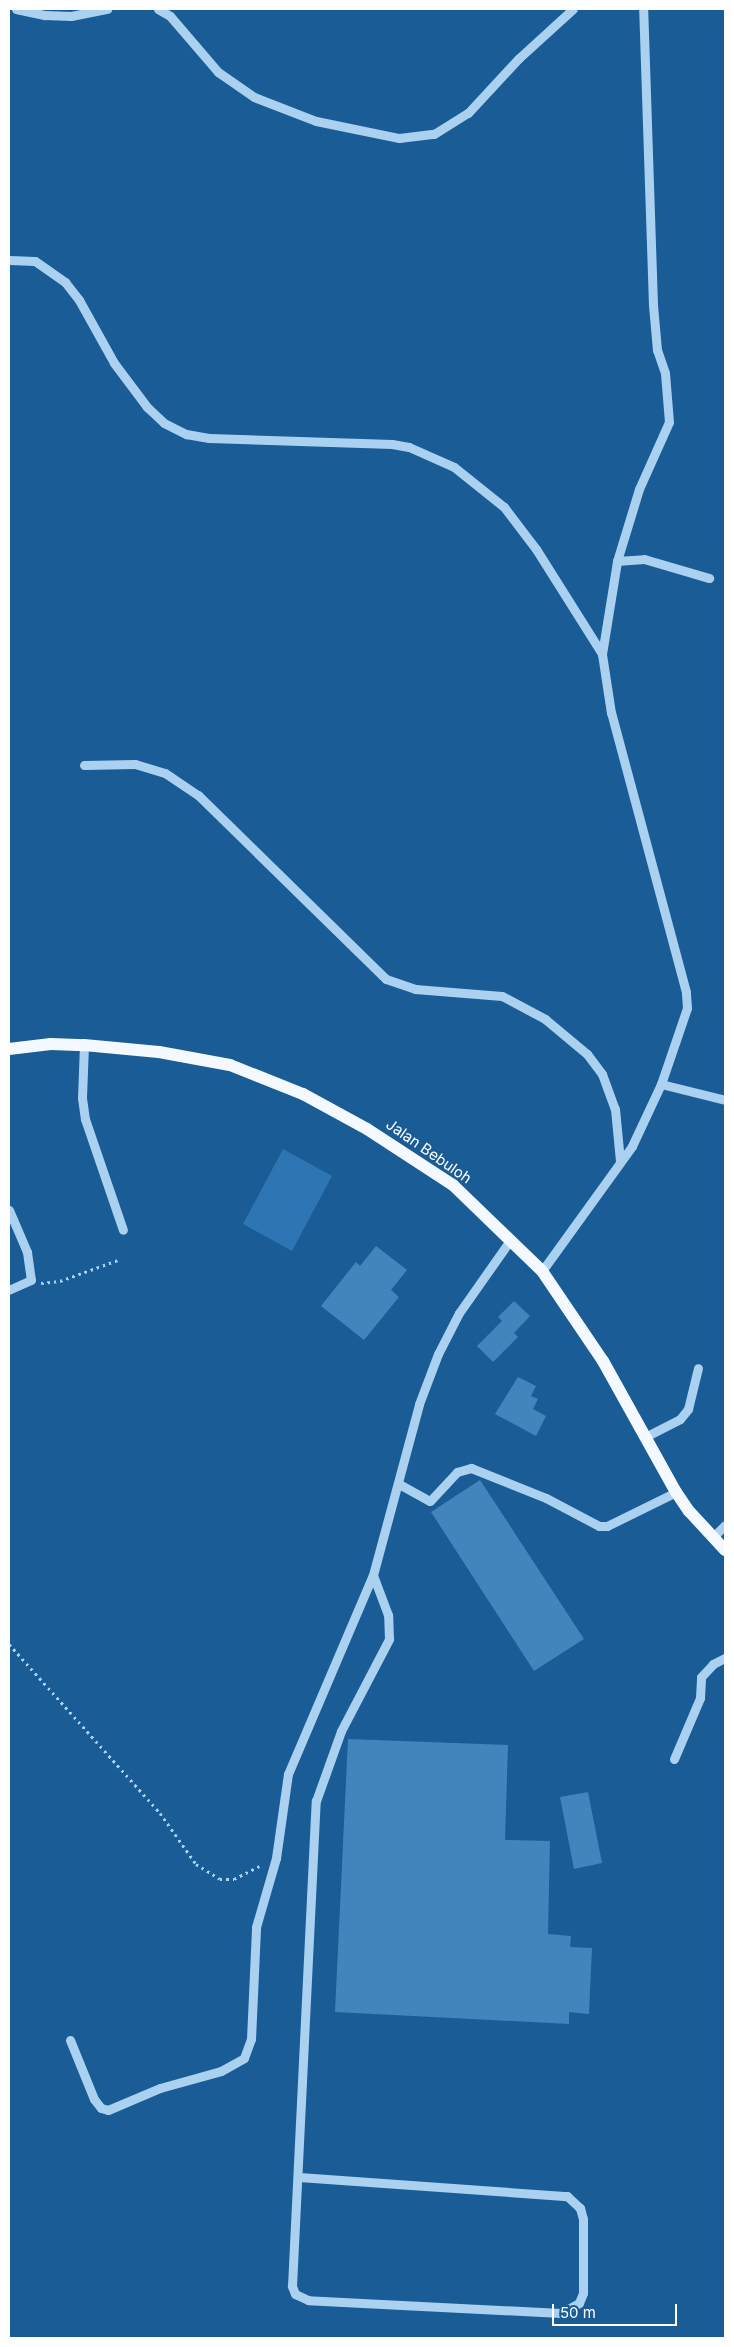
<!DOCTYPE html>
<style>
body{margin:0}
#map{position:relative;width:734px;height:2347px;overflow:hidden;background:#1a5c95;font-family:Inter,sans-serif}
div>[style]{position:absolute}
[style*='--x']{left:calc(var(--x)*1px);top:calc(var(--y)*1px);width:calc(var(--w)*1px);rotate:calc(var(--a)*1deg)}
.green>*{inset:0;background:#2d76b3}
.building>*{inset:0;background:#4285bc}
.path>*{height:3px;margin-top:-1.5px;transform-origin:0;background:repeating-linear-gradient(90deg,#abd1f0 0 2.5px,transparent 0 6.5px)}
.minor>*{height:9px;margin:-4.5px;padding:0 4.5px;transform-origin:4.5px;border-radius:4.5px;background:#abd1f0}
.major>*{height:12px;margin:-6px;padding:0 6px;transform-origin:6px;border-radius:6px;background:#f4f9ff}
span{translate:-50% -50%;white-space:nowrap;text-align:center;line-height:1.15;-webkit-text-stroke:4px #1a5c95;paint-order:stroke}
.street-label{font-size:15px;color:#fff}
.frame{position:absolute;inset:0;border:10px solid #fff;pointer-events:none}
.scale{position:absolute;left:552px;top:2304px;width:125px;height:22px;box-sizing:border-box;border:2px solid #fff;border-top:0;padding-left:6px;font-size:15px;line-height:18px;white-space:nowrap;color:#fff;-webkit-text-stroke:4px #1a5c95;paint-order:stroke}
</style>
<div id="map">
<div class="green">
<div style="clip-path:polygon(283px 1149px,332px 1176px,292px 1251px,243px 1224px)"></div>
</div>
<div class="building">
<div style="clip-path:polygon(376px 1246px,407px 1270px,391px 1290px,399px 1297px,364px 1340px,321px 1306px,356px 1262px,360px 1266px)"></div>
<div style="clip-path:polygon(514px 1301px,530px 1316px,514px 1333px,518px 1337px,493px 1362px,477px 1346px,502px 1321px,498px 1317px)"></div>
<div style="clip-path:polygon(518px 1377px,536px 1386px,531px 1396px,538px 1399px,533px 1409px,546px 1416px,536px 1436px,495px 1414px)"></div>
<div style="clip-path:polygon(480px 1480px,584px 1639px,534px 1671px,431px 1512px)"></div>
<div style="clip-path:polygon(348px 1739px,508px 1745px,505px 1840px,550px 1841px,548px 1934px,571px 1936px,570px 1947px,592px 1948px,589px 2014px,569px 2012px,569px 2024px,335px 2012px)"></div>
<div style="clip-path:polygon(588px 1792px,602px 1863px,574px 1869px,560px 1797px)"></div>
</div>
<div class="path">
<div style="--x:41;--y:1283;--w:19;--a:-6"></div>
<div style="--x:60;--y:1281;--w:62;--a:-19.9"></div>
<div style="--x:9;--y:1644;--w:227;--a:48.2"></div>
<div style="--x:160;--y:1813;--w:62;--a:54.8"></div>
<div style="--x:196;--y:1864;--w:28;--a:32"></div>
<div style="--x:220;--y:1879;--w:14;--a:0"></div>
<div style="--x:234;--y:1879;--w:31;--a:-27"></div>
</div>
<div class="minor">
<div style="--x:16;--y:9;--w:30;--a:12"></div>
<div style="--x:45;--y:15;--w:26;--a:2"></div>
<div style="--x:71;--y:16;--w:37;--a:-11"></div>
<div style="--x:158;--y:9;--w:14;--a:30"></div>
<div style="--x:170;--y:16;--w:74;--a:49.4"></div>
<div style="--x:218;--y:72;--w:44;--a:34.8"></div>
<div style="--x:254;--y:97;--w:66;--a:21.2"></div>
<div style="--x:316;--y:121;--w:85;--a:11.6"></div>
<div style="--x:399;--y:138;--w:35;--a:-7"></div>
<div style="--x:434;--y:134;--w:40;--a:-32"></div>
<div style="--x:468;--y:113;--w:74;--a:-47.2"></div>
<div style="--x:518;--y:59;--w:74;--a:-42.3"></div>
<div style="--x:9;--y:260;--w:26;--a:2"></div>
<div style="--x:35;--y:261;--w:37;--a:35"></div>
<div style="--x:65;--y:282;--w:23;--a:52"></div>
<div style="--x:79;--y:300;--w:72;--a:60.9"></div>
<div style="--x:114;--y:363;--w:55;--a:53.1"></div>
<div style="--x:147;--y:407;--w:23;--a:43"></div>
<div style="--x:164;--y:423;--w:25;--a:27"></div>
<div style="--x:186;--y:434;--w:23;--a:10"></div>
<div style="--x:209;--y:438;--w:183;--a:1.9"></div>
<div style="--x:392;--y:444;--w:17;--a:10"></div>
<div style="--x:409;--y:447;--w:49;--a:24"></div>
<div style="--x:454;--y:467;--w:64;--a:38.7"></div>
<div style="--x:504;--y:507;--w:53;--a:52.7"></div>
<div style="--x:536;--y:549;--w:124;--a:57.8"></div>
<div style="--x:617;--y:561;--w:27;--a:-4"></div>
<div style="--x:644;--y:559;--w:68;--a:16.3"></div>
<div style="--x:84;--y:765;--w:51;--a:-1.1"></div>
<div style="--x:135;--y:764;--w:31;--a:17"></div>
<div style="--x:165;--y:773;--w:40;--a:34"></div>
<div style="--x:198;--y:795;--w:263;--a:44.4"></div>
<div style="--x:386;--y:979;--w:31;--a:19"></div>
<div style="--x:415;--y:989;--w:87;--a:4.6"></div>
<div style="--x:502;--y:996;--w:49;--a:28.1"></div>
<div style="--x:545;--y:1019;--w:55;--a:39.8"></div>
<div style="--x:587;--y:1054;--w:25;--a:53"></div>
<div style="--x:602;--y:1074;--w:37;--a:70"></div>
<div style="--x:615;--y:1109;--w:52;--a:84.5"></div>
<div style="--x:84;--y:1045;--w:53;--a:92.2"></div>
<div style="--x:82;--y:1098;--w:21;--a:82"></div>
<div style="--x:85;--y:1119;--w:117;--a:71.1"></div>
<div style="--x:661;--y:1084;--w:66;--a:14"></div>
<div style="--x:9;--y:1210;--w:46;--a:66.8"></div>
<div style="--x:27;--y:1252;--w:28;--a:82"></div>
<div style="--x:31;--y:1280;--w:24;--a:156"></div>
<div style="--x:542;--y:1271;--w:154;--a:-54.2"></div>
<div style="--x:632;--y:1146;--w:68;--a:-64.9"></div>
<div style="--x:661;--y:1084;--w:80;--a:-71.1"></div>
<div style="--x:687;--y:1008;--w:16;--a:-94"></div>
<div style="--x:686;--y:992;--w:289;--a:-105"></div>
<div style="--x:611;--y:713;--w:60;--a:-98.7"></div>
<div style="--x:602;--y:654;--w:94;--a:-80.8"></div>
<div style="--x:617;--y:561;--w:75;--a:-73"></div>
<div style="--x:639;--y:489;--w:73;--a:-65.9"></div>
<div style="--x:669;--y:422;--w:49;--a:-94.7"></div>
<div style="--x:665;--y:373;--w:24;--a:-109"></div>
<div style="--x:657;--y:350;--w:45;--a:-95.1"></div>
<div style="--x:653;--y:305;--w:296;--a:-91.9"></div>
<div style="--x:645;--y:1437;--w:39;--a:-27"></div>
<div style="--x:680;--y:1419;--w:13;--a:-51"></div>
<div style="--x:688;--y:1409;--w:42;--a:-76.3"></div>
<div style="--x:399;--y:1484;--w:35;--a:29"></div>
<div style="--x:430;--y:1501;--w:40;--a:-47"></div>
<div style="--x:457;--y:1472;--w:15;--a:-16"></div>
<div style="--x:471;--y:1468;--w:81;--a:21.8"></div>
<div style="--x:546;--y:1498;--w:60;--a:27.8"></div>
<div style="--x:599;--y:1526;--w:8;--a:0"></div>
<div style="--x:607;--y:1526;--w:77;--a:-26.2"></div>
<div style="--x:712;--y:1538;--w:18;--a:-45"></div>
<div style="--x:674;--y:1759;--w:66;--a:-66.9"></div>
<div style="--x:700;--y:1698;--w:21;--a:-87"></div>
<div style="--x:701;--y:1677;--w:18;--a:-47"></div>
<div style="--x:713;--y:1664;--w:13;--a:-27"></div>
<div style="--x:70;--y:2040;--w:64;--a:67.9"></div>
<div style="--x:94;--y:2099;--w:11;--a:52"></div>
<div style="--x:101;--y:2108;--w:7;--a:16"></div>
<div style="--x:108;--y:2110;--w:56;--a:-22.9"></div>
<div style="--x:160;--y:2088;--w:63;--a:-15.6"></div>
<div style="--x:221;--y:2071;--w:26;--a:-29"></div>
<div style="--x:244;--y:2058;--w:20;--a:-70"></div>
<div style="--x:251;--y:2039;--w:112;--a:-87.4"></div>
<div style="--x:256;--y:1927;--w:72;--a:-73.8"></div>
<div style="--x:276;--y:1858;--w:85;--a:-81.9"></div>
<div style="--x:288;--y:1774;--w:216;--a:-66.9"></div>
<div style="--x:373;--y:1575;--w:177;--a:-74.9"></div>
<div style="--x:419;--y:1404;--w:53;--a:-69.2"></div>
<div style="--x:438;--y:1354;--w:46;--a:-62.9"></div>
<div style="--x:459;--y:1313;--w:90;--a:-54.9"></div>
<div style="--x:299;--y:2177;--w:269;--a:4.1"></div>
<div style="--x:567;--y:2196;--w:18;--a:43"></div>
<div style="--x:580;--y:2208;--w:11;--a:75"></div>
<div style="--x:583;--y:2219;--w:74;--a:90"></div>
<div style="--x:583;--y:2293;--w:11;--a:112"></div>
<div style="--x:579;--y:2303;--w:21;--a:151"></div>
<div style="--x:561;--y:2313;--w:253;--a:-177.1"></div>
<div style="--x:308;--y:2300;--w:14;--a:-155"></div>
<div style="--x:295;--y:2294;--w:9;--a:-111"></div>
<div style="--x:292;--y:2286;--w:486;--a:-87.2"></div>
<div style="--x:316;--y:1801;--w:74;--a:-70.3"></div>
<div style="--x:341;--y:1731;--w:104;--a:-62.4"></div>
<div style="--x:389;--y:1639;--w:24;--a:-92"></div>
<div style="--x:388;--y:1615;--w:43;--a:-110.6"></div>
</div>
<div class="major">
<div style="--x:9;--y:1049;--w:42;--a:-6.8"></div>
<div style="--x:51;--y:1044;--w:33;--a:2"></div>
<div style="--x:84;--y:1045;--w:75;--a:5.3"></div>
<div style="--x:159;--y:1052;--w:72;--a:10.4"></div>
<div style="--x:230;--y:1065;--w:79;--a:21.7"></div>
<div style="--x:303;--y:1094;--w:73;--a:28.7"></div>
<div style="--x:367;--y:1129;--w:103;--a:33.1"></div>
<div style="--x:453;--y:1185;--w:124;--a:44"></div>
<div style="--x:542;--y:1271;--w:109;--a:55.9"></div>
<div style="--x:603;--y:1361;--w:150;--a:60.9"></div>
<div style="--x:676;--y:1492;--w:23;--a:56"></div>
<div style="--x:689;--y:1511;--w:53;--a:47.3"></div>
</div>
<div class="street-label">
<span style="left:429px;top:1151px;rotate:35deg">Jalan Bebuloh</span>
</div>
<div class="frame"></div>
<div class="scale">50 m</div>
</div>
